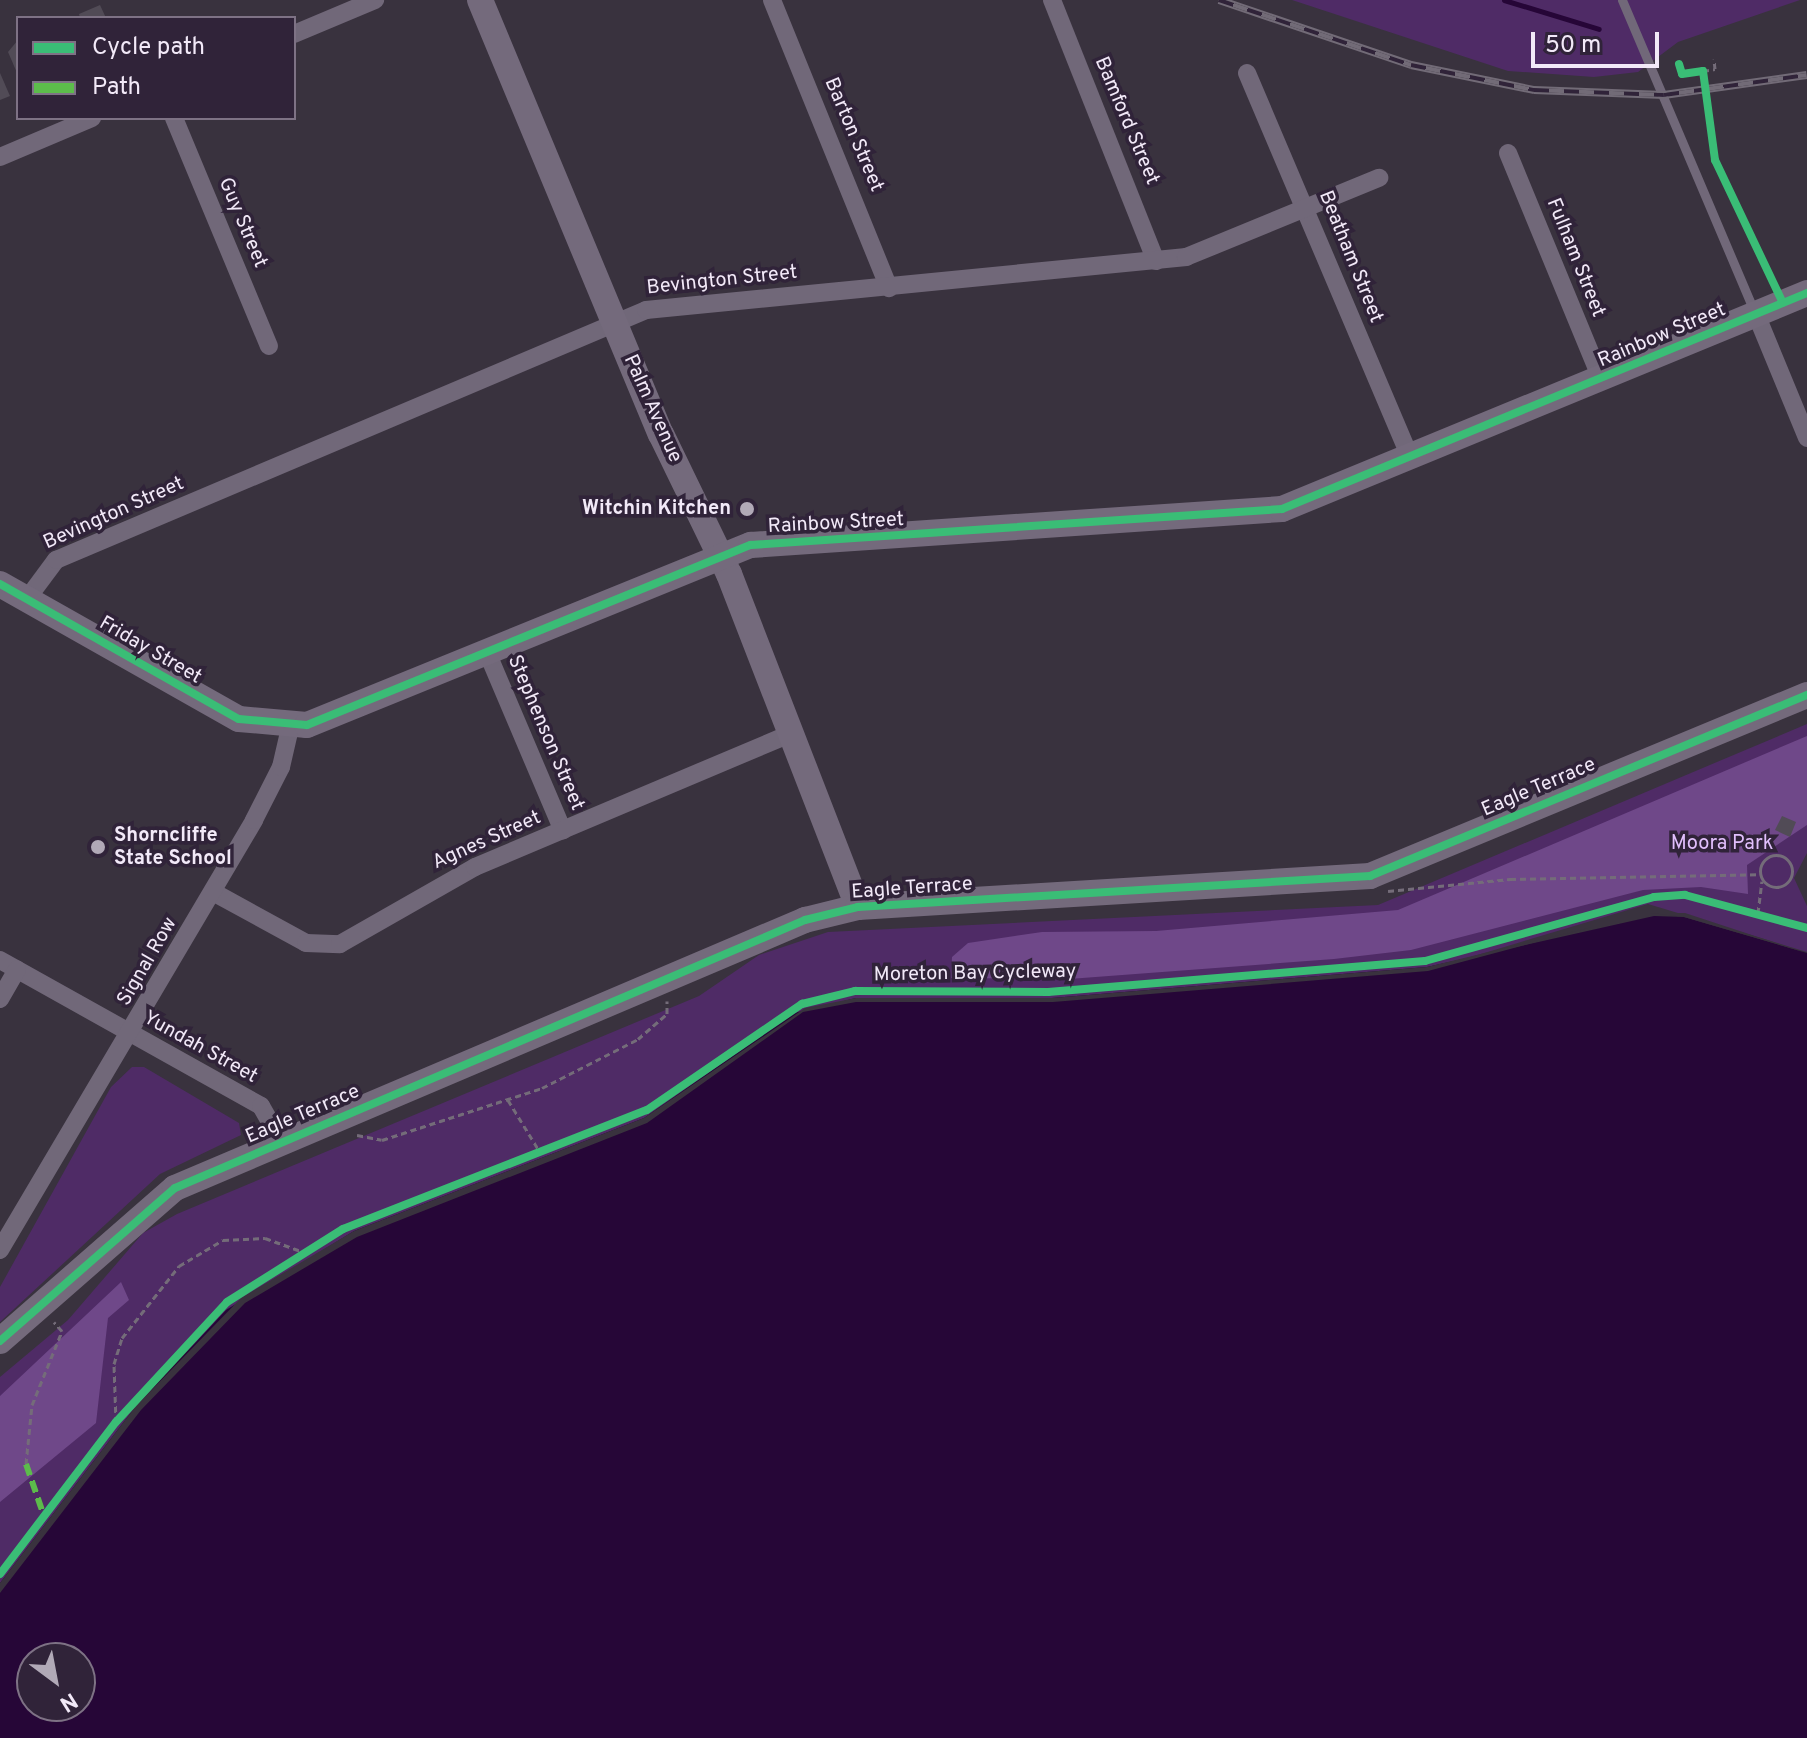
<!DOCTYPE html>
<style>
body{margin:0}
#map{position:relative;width:1807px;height:1738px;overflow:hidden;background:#39323e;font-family:Overpass,sans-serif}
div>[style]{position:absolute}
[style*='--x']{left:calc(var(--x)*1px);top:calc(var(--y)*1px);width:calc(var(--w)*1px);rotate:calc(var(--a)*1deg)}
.green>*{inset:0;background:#4f2b66}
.forest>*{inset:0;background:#6f4889}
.water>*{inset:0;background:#260637}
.pier>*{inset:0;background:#39323e}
.stream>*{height:5px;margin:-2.5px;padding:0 2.5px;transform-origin:2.5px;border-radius:2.5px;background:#260637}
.building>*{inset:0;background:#514b56}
.path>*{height:3px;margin-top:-1.5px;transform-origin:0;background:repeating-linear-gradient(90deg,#746c79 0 6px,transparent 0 10px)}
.path>.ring{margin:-1.5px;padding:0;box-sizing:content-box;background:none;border:3px solid #746c79;border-radius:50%}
.lane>*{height:9px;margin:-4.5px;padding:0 4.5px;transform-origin:4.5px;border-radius:4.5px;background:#716879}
.street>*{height:18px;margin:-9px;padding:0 9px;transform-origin:9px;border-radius:9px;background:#716879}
.secondary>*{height:26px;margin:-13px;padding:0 13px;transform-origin:13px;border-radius:13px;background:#746a7c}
.rail>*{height:8px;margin-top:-4px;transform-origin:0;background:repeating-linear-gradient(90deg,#302339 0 15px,#726b77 0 30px);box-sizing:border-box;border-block:2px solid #726b77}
.quiet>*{height:6px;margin-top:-3px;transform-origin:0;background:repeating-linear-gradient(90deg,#5cbc4b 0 12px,transparent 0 18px)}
.cycleway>*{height:8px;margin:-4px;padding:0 4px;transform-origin:4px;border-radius:4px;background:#3abd76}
.dots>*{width:22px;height:22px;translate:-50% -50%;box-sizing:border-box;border:4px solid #302339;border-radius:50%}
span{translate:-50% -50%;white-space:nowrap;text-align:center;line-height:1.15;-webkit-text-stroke:7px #302339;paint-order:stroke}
.street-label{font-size:20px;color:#f2e9f8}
.poi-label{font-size:20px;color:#f2e9f8;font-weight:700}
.right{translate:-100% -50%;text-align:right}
.left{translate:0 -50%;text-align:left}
.park-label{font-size:20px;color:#e1bffc}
.legend{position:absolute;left:16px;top:16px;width:280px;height:104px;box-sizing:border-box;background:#302339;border:2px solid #7e7285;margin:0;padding:10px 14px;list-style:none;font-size:24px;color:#f2e9f8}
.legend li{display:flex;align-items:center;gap:16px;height:40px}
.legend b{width:40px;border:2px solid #7e7285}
.north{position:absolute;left:16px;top:1642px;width:80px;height:80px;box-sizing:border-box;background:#302339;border:2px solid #7e7285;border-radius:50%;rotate:148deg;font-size:22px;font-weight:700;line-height:32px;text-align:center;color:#f2e9f8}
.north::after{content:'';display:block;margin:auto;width:28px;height:36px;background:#b1a9b7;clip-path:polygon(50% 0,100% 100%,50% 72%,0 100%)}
.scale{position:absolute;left:1531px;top:32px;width:128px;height:36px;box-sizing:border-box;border:4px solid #f2e9f8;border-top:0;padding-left:10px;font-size:24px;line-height:28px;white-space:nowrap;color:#f2e9f8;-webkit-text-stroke:6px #302339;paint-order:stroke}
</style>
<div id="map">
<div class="green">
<div style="clip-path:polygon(1292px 0,1800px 0,1678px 42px,1638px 72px,1594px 77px,1508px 71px)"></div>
<div style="clip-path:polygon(1807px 724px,1807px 853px,1794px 878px,1807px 906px,1807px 952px,1648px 904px,1424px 971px,642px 1123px,232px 1308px,166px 1371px,0 1586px,0 1377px,68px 1320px,143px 1233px,177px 1214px,699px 996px,759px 955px,828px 932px,1378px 905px)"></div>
<div style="clip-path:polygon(132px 1067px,144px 1067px,239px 1123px,241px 1135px,160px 1174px,0 1322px,0 1287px,111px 1087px)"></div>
</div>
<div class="forest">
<div style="clip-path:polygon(1807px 736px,1807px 825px,1747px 865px,1748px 894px,1701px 887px,1643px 890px,1411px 950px,1334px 959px,1069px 979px,951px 978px,952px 957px,968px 943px,1042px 932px,1156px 931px,1398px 910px)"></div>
<div style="clip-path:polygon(121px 1282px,129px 1300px,108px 1318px,96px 1423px,0 1502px,0 1396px)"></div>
</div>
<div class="water">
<div style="clip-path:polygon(evenodd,1654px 916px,1684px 917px,1807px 953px,1807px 1738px,0 1738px,0 1583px,136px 1406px,226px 1310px,354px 1231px,644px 1118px,794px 1013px,856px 998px,1052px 998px,1427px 967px,1654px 916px,32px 1658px,80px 1658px,80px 1706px,32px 1706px,32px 1658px)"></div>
</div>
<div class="pier">
<div style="clip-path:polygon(1651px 913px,1685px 913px,1807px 953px,1684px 917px)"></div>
<div style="clip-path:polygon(1592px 927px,1428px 971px,1053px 1002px,856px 1002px,803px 1012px,647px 1123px,357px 1237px,245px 1303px,141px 1410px,0 1593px,0 1583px,136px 1406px,241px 1298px,354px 1231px,644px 1118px,805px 1008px,856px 998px,1052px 998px,1427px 967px)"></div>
</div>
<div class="stream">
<div style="--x:1504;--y:0;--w:99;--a:17"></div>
</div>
<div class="building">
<div style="clip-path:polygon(100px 5px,106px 18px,80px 18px,79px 14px)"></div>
<div style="clip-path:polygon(18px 40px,18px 75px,8px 52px)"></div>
<div style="clip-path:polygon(0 73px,10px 96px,0 100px)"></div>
<div style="clip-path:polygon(1782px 816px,1796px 822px,1790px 837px,1775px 830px)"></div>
</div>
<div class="path">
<div style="--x:1703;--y:71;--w:12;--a:-9"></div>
<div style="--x:1715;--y:69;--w:10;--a:-96"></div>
<div class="ring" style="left:1760px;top:855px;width:29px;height:29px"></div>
<div style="--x:1388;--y:891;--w:123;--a:-5.6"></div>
<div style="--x:1510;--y:879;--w:250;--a:-1.1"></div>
<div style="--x:1758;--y:913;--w:32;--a:-83"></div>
<div style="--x:508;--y:1100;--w:61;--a:58.4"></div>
<div style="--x:357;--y:1135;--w:25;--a:11"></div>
<div style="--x:382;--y:1140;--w:168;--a:-18"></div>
<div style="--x:542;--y:1088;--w:108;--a:-27"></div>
<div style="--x:638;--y:1039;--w:38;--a:-41"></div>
<div style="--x:667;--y:1014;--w:13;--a:-90"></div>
<div style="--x:116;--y:1422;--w:58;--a:-92"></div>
<div style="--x:114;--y:1364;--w:27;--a:-73"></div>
<div style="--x:122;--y:1338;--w:92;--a:-51.6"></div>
<div style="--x:179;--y:1266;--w:51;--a:-30.6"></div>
<div style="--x:223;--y:1240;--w:42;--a:-2.7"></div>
<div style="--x:265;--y:1238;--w:38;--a:20"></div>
<div style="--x:26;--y:1464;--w:59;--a:-84.2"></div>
<div style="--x:32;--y:1405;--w:80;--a:-67.9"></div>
<div style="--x:62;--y:1331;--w:12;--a:-132"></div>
</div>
<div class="lane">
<div style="--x:1622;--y:0;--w:338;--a:67"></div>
</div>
<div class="street">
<div style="--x:772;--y:0;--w:311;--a:67.9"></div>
<div style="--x:1052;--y:0;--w:281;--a:68.3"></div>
<div style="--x:294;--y:34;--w:88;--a:-22.8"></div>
<div style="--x:1247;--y:73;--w:419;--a:67"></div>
<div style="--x:174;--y:118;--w:247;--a:67.4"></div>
<div style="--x:1508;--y:153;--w:244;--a:67.6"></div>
<div style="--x:0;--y:157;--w:100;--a:-23"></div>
<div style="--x:1756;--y:314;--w:134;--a:67.6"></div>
<div style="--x:27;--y:599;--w:49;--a:-53.4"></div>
<div style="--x:56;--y:560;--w:641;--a:-22.96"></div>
<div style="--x:646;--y:310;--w:543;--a:-5.61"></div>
<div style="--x:1186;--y:257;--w:209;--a:-22.3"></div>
<div style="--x:487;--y:652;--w:194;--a:67"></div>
<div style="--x:213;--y:892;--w:106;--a:28.7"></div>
<div style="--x:306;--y:943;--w:34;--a:2"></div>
<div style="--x:340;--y:944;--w:155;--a:-29.7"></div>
<div style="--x:475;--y:867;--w:339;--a:-22.9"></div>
<div style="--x:0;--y:960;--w:299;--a:29.2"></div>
<div style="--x:261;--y:1106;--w:40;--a:60.3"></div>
<div style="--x:0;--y:999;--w:34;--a:-60"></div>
<div style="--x:0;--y:1250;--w:499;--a:-59.4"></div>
<div style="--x:254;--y:820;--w:59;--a:-63"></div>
<div style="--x:281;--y:767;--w:40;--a:-77"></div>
</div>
<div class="secondary">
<div style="--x:480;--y:0;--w:470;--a:67.4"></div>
<div style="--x:661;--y:434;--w:156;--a:64.1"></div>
<div style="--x:729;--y:574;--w:357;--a:68.8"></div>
<div style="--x:0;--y:584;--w:274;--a:29.5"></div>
<div style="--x:239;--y:719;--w:68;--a:5"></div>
<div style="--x:307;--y:725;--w:479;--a:-22.1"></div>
<div style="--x:751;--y:545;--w:532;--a:-3.88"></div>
<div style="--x:1282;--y:509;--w:568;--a:-22.36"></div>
<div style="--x:0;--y:1341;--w:232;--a:-41.2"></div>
<div style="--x:175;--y:1188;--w:685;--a:-23.04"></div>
<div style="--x:805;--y:920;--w:55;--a:-13.8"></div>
<div style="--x:858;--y:907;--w:513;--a:-3.46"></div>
<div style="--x:1370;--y:876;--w:473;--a:-22.5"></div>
</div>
<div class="rail">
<div style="--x:1219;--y:0;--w:203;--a:18.7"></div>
<div style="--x:1411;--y:65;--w:126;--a:11.5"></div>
<div style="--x:1534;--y:90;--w:130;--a:2.2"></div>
<div style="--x:1664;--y:95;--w:144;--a:-8"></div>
</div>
<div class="quiet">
<div style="--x:26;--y:1464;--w:55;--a:70.9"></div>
</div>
<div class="cycleway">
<div style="--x:1679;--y:64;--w:10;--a:73"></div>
<div style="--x:1682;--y:74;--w:21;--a:-8"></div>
<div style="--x:1703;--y:71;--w:90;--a:82.3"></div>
<div style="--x:1715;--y:160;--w:158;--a:64.6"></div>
<div style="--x:0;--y:584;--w:274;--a:29.5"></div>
<div style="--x:239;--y:719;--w:68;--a:5"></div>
<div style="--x:307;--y:725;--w:479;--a:-22.1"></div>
<div style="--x:751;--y:545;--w:532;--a:-3.88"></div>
<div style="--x:1282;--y:509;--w:568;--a:-22.36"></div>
<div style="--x:0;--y:1341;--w:232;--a:-41.2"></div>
<div style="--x:175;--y:1188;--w:685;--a:-23.04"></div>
<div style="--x:805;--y:920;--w:55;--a:-13.8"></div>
<div style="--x:858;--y:907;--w:513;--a:-3.46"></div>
<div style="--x:1370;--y:876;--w:473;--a:-22.5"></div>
<div style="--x:0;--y:1574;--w:191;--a:-52.7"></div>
<div style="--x:116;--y:1422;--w:163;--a:-47.2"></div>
<div style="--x:227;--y:1302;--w:137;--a:-32.2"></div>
<div style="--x:343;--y:1229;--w:326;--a:-21.4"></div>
<div style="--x:647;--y:1110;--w:188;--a:-34.4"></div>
<div style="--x:802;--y:1004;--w:55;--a:-13.8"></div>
<div style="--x:855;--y:991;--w:193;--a:0.3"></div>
<div style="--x:1048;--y:992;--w:378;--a:-4.7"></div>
<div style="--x:1425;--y:961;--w:238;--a:-15.6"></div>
<div style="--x:1654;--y:897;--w:31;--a:-4"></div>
<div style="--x:1685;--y:895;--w:126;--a:15.1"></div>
</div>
<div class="dots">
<div style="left:747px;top:509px;background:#b1a9b7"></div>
<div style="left:98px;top:847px;background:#b1a9b7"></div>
</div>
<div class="street-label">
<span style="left:1126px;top:121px;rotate:67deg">Bamford Street</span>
<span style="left:853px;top:135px;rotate:67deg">Barton Street</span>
<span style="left:242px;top:223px;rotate:67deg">Guy Street</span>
<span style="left:1350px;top:257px;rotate:68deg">Beatham Street</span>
<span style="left:1575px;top:258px;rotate:68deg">Fulham Street</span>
<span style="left:722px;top:281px;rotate:-6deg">Bevington Street</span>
<span style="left:1662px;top:336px;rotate:-23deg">Rainbow Street</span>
<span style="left:652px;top:409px;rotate:66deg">Palm Avenue</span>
<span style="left:114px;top:514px;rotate:-24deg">Bevington Street</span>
<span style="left:836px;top:524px;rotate:-3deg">Rainbow Street</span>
<span style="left:150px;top:651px;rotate:30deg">Friday Street</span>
<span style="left:545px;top:733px;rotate:67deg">Stephenson Street</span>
<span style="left:1539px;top:788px;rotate:-23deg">Eagle Terrace</span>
<span style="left:487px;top:841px;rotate:-24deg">Agnes Street</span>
<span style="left:912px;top:889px;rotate:-4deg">Eagle Terrace</span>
<span style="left:148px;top:962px;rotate:-60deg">Signal Row</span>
<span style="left:975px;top:974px;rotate:-1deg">Moreton Bay Cycleway</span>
<span style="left:200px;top:1048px;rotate:29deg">Yundah Street</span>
<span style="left:303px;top:1115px;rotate:-23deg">Eagle Terrace</span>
</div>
<div class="poi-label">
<span class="right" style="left:731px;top:509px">Witchin Kitchen</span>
<span class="left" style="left:114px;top:848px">Shorncliffe<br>State School</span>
</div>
<div class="park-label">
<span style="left:1722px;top:844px">Moora Park</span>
</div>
<ul class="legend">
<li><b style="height:10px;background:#3abd76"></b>Cycle path</li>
<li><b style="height:10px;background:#5cbc4b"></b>Path</li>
</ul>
<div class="north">N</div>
<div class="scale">50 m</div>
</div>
